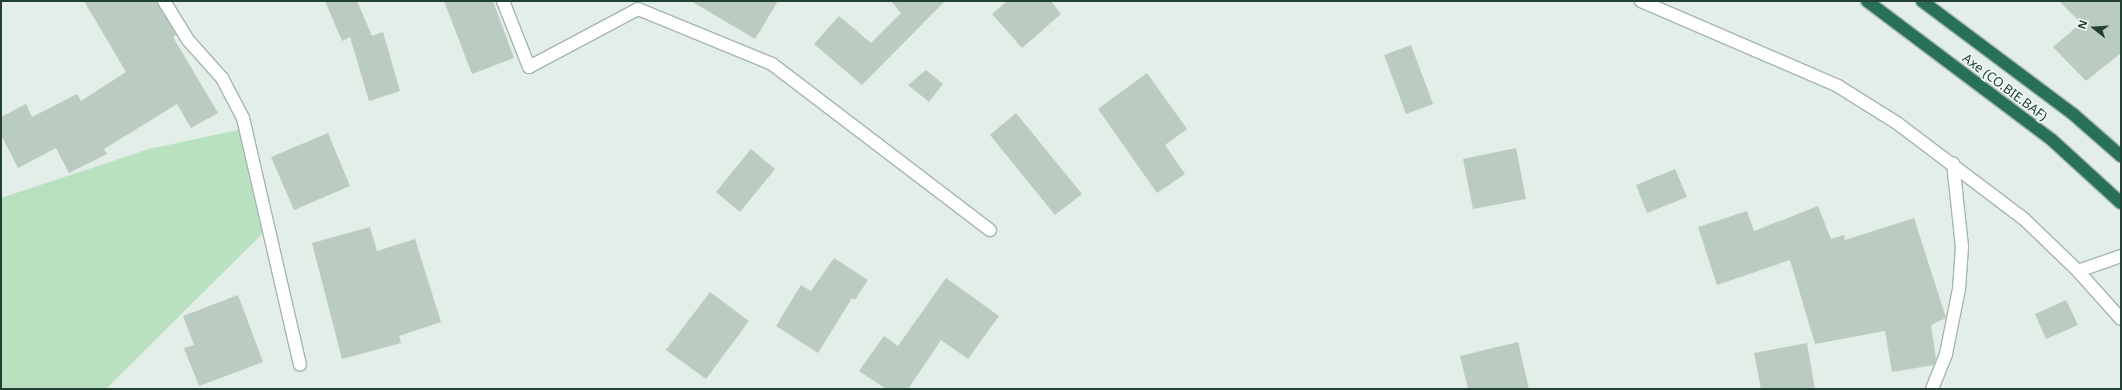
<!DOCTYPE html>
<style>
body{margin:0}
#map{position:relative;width:2122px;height:390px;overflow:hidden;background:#e2eee7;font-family:"Noto Sans",sans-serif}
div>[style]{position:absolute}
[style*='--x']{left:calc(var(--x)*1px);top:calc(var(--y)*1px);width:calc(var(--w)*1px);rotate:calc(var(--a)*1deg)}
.green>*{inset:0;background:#b9e1bf}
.building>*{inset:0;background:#baccc2}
.roads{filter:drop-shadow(1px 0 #a4b7ae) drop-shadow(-1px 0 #a4b7ae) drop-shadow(0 1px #a4b7ae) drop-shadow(0 -1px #a4b7ae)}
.minor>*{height:12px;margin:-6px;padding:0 6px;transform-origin:6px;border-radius:6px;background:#fff}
.highway>*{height:12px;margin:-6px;padding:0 6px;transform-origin:6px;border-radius:6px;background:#297059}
span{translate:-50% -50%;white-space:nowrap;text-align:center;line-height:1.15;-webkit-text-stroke:3px #f3faf6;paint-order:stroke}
.street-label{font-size:13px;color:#204134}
.frame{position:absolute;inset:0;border:2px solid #204134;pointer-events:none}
.north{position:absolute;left:2074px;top:8px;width:40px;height:40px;-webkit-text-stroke:3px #f3faf6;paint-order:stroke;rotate:287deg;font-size:11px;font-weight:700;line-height:16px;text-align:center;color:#204134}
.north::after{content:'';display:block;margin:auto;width:14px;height:18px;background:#204134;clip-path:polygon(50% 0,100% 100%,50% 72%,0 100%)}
</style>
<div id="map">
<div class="green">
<div style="clip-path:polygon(243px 129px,265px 231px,106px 389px,1px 389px,1px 198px,149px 149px)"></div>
</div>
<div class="building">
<div style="clip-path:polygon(84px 1px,157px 1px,176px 35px,173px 37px,218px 113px,191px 128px,177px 104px,104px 149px,107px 154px,69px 173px,56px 148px,18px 168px,1px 135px,1px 117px,26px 104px,32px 117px,77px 94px,81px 101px,126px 72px)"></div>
<div style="clip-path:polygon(325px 1px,357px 1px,372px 36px,383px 32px,400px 91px,369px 101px,350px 37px,342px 41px)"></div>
<div style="clip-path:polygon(444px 1px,493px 1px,514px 58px,472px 74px)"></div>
<div style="clip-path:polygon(691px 1px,778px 1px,755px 39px)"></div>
<div style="clip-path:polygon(891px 1px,945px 1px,862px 85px,814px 44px,839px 16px,871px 43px,901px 13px)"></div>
<div style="clip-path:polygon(1007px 1px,1051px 1px,1061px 14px,1022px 48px,992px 14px)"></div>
<div style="clip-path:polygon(2059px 1px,2121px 1px,2121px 53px,2086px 81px,2053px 47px,2081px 23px)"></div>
<div style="clip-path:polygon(1411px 45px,1433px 104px,1406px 114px,1384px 55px)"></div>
<div style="clip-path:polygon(926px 70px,943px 84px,929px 102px,908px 85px)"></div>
<div style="clip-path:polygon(1147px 73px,1187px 129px,1165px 145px,1185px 174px,1157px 193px,1098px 109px)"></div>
<div style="clip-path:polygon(1016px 113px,1082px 194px,1055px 215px,990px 135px)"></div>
<div style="clip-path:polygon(328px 133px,350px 186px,294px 210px,271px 157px)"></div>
<div style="clip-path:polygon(1516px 148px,1526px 199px,1473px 209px,1463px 159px)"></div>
<div style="clip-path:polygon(751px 149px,775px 169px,740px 212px,716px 192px)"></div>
<div style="clip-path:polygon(1675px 169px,1687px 197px,1647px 213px,1636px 185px)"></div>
<div style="clip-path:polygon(1818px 206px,1831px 239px,1844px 235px,1845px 240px,1914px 218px,1946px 318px,1931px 325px,1936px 358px,1934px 365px,1892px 372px,1885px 331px,1815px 344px,1790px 260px,1717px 285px,1698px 227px,1747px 211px,1754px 231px)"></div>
<div style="clip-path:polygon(370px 227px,377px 251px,415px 239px,441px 322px,399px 336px,401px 343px,342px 359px,312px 243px)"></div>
<div style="clip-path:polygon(834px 258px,868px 280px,855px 300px,852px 298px,818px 353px,776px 326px,801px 285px,811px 291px)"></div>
<div style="clip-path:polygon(946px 278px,999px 316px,968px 359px,941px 340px,908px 389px,886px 389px,859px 371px,884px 336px,898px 346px)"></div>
<div style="clip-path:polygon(710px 292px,749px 321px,706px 379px,666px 350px)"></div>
<div style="clip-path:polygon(238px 295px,263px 362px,199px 386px,184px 348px,194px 345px,183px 316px)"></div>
<div style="clip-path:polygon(2066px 300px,2078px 325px,2046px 339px,2035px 314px)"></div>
<div style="clip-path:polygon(1518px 342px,1529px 389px,1468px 389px,1460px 356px)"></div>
<div style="clip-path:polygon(1807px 343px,1815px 389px,1761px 389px,1754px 353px)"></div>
</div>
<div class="roads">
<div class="minor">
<div style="--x:164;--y:1;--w:46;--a:58.4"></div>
<div style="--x:188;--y:40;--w:51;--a:48.2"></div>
<div style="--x:222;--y:78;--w:45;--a:62.3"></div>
<div style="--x:243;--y:118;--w:253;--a:77"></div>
<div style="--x:503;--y:1;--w:71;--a:68.5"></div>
<div style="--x:529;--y:67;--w:123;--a:-28"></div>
<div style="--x:638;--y:9;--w:145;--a:22.3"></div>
<div style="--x:772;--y:64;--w:274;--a:37.3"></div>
<div style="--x:1641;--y:1;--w:215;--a:23.3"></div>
<div style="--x:1838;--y:86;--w:70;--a:32.1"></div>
<div style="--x:1897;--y:123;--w:159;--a:37.1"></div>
<div style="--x:2024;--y:219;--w:75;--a:43.9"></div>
<div style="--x:2078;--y:271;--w:64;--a:48.1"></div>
<div style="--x:2078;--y:271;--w:46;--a:-19.2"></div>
<div style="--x:1932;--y:389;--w:38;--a:-68"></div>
<div style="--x:1946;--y:354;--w:66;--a:-78.7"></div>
<div style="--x:1959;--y:289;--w:42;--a:-85.9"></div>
<div style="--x:1962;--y:247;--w:84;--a:-96.1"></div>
</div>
<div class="highway">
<div style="--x:1867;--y:1;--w:231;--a:36.9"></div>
<div style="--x:2052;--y:140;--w:93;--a:42.4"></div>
<div style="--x:1922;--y:1;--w:189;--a:36.8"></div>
<div style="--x:2073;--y:114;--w:64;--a:41.2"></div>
</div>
</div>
<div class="street-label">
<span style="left:2005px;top:87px;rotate:37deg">Axe (CO.BIE.BAF)</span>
</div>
<div class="frame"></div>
<div class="north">N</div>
</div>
